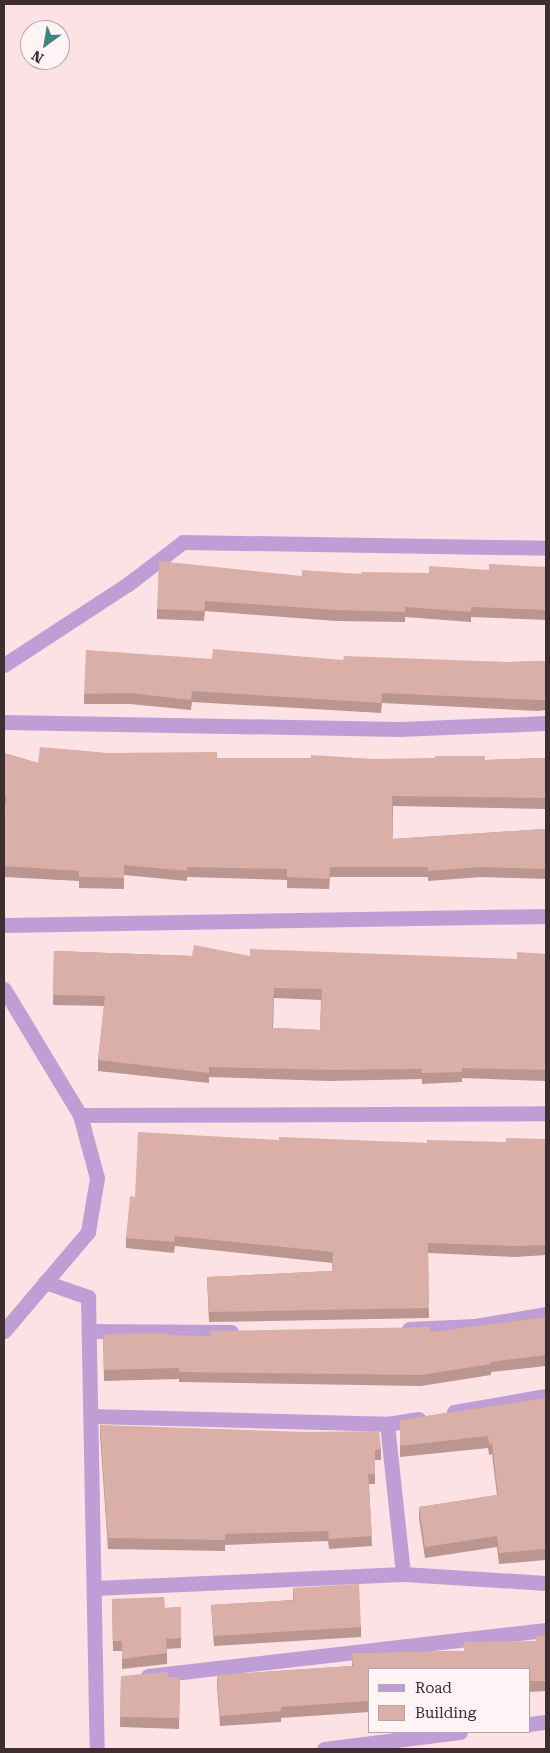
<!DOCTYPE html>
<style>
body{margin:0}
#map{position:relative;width:550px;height:1753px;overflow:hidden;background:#fde2e5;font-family:"Roboto Serif",serif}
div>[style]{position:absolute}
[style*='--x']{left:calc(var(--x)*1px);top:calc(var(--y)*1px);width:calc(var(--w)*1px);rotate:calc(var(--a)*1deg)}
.street>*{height:15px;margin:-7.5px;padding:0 7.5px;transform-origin:7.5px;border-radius:7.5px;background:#bf9ed6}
.wall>*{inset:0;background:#bb9690}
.building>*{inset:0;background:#d9afa7}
span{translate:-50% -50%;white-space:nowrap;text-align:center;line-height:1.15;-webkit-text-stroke:4.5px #fef4f5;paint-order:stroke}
.frame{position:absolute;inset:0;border:5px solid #3f2e30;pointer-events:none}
.legend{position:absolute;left:368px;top:1668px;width:162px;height:65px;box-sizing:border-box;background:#fef4f5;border:1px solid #b2a5a6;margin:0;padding:6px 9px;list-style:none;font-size:15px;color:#3f2e30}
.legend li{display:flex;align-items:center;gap:10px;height:25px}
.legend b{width:25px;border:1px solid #b2a5a6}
.north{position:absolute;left:20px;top:20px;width:50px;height:50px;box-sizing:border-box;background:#fef4f5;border:1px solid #b2a5a6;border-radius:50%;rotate:212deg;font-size:14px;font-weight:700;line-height:20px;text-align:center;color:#3f2e30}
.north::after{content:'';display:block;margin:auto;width:18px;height:22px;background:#3f8682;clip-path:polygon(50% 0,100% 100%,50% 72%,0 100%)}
</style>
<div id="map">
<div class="street">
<div style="--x:4;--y:665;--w:148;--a:-33.2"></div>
<div style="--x:128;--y:584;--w:69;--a:-37.4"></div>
<div style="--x:183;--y:542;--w:363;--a:0.9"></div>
<div style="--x:4;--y:722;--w:395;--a:1"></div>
<div style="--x:399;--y:729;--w:147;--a:-2.3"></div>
<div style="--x:4;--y:925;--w:542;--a:-0.95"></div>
<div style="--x:4;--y:989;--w:147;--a:58.9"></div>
<div style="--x:80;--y:1115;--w:65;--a:74.9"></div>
<div style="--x:97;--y:1178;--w:55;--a:99.5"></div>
<div style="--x:88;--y:1232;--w:130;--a:130.3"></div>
<div style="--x:80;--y:1115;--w:466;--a:-0.2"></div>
<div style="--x:45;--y:1282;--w:46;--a:19.2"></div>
<div style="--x:88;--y:1297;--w:452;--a:88.9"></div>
<div style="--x:409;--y:1329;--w:66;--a:-2.6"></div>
<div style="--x:475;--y:1326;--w:72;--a:-9.6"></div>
<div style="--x:89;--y:1331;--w:142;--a:0.4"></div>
<div style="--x:454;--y:1412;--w:93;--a:-9.9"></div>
<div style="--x:91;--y:1416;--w:296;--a:1.5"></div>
<div style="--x:387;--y:1424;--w:32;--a:-9"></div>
<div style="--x:387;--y:1424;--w:151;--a:83.9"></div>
<div style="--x:94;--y:1588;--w:309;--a:-2.6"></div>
<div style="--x:403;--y:1574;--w:143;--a:3.6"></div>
<div style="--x:148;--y:1676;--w:401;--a:-6.6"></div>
<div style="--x:529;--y:1724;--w:17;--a:-7"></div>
<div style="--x:324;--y:1749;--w:137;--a:-7.1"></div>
</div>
<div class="wall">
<div style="clip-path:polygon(546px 567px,546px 620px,471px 617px,471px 622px,405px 617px,405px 622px,336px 621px,205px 611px,204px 621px,157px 619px,157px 609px,302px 576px,429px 573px)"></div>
<div style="clip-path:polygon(212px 659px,506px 662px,546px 661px,546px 710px,538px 711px,382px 703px,381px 713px,192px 702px,191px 710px,130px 704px,84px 704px,84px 694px)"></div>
<div style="clip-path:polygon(4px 753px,38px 763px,108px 753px,217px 758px,485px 760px,546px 758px,546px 809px,393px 806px,393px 839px,546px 829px,546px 879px,482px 877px,428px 881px,428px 877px,330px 877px,329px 889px,287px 888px,287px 880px,187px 877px,187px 881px,124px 875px,124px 889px,79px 888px,79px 881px,4px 877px,4px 845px,6px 806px,4px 806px)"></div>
<div style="clip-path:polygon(evenodd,54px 951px,192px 956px,517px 959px,546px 954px,546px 1081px,462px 1078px,462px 1082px,422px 1084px,422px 1079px,330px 1081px,209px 1077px,209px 1083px,98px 1071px,98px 1060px,104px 1006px,53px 1005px,54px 951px,274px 998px,321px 1000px,320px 1030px,273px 1028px,274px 998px)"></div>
<div style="clip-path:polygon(546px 1139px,546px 1255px,516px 1257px,428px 1253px,429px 1318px,209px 1322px,207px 1277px,332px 1271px,332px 1263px,175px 1246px,174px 1253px,126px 1248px,126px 1238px,135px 1197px,279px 1140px,427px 1143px,506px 1142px)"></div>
<div style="clip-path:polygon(546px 1317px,546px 1366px,491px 1372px,491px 1375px,421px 1386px,179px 1382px,179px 1379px,104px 1381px,103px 1334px,210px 1336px,430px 1332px)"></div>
<div style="clip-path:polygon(546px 1398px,546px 1560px,499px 1564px,497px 1547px,425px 1558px,419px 1518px,419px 1507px,497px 1495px,492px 1454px,489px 1455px,488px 1448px,400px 1457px,400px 1420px)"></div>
<div style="clip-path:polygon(100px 1425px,381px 1449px,381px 1460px,375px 1460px,375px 1484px,369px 1484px,372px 1546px,329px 1549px,328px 1541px,225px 1545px,225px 1551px,108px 1549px,100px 1435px)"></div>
<div style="clip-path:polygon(293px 1588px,361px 1627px,361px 1637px,214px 1646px,211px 1605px,293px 1600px)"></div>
<div style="clip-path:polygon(112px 1599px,165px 1608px,181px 1607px,181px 1648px,167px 1649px,167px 1664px,122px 1669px,122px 1651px,113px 1651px)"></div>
<div style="clip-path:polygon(546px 1635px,546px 1691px,529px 1692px,529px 1669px,369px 1669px,369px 1712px,281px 1718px,281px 1722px,220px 1726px,217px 1686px,217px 1675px,352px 1666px,352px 1653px,464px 1651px,536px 1641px)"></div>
<div style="clip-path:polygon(121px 1676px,180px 1677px,179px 1729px,120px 1727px)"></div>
</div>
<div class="building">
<div style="clip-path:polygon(159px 561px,302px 576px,302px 570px,361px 574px,361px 572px,429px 573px,429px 566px,489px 570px,489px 564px,546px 567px,546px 610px,471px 607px,471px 612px,405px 607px,405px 612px,336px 610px,205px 601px,204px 611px,157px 609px)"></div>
<div style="clip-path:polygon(213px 649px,343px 660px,344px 656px,506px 662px,546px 661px,546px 700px,538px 700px,382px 693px,381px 703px,192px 691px,191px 700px,130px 693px,84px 694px,86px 650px,212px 659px)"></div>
<div style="clip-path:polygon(40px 747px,108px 753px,217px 752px,217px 758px,311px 758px,311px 755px,374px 759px,435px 758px,435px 756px,485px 756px,485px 760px,546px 758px,546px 798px,392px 796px,393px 839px,546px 829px,546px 869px,482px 867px,428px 871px,428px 867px,330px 867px,329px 879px,287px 877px,287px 869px,187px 867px,187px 871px,124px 865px,124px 878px,79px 877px,79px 871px,4px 866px,4px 845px,6px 796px,4px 795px,4px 753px,38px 763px)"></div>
<div style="clip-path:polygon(evenodd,194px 945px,250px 956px,250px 949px,517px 959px,517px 952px,546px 954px,546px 1070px,462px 1068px,462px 1072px,422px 1073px,422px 1069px,330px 1070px,209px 1067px,209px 1073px,98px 1060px,105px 996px,53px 995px,54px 951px,192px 956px,194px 945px,274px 988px,322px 989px,320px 1030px,272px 1028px,274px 988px)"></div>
<div style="clip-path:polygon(138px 1132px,279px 1140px,279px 1137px,427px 1143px,427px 1140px,506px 1142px,506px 1138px,546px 1139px,546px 1245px,516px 1246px,428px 1243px,429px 1308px,209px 1312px,207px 1277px,332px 1271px,333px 1252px,175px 1236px,174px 1242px,126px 1238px,130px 1196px,135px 1197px)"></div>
<div style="clip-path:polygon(546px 1317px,546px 1355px,490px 1362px,491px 1364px,421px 1375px,179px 1372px,179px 1368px,104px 1370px,103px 1334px,169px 1333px,169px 1335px,211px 1336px,210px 1331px,430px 1327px,430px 1332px)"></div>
<div style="clip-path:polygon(546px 1398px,546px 1549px,499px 1553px,497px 1536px,425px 1547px,419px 1507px,498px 1495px,492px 1443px,489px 1444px,488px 1436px,400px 1446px,400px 1420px)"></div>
<div style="clip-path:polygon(100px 1425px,306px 1432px,379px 1431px,381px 1449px,375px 1450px,375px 1474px,368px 1474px,372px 1536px,329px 1539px,328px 1531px,225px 1534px,225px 1540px,108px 1538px)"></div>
<div style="clip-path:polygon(359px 1584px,361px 1627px,214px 1636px,211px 1605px,294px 1600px,293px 1588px)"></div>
<div style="clip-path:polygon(164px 1597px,165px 1608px,181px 1607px,181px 1638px,166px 1639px,167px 1653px,122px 1659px,122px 1641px,113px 1641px,112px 1599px)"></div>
<div style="clip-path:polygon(546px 1635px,546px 1681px,529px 1681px,529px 1669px,369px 1669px,369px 1701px,281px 1707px,281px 1711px,220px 1716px,217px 1675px,353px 1666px,352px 1653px,464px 1651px,464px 1642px,536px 1641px,536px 1636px)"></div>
<div style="clip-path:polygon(168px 1672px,168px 1677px,180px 1677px,179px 1718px,120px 1717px,121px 1676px)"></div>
</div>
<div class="frame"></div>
<ul class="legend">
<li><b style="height:6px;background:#bf9ed6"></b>Road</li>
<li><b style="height:14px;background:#d9afa7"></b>Building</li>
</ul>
<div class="north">N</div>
</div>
